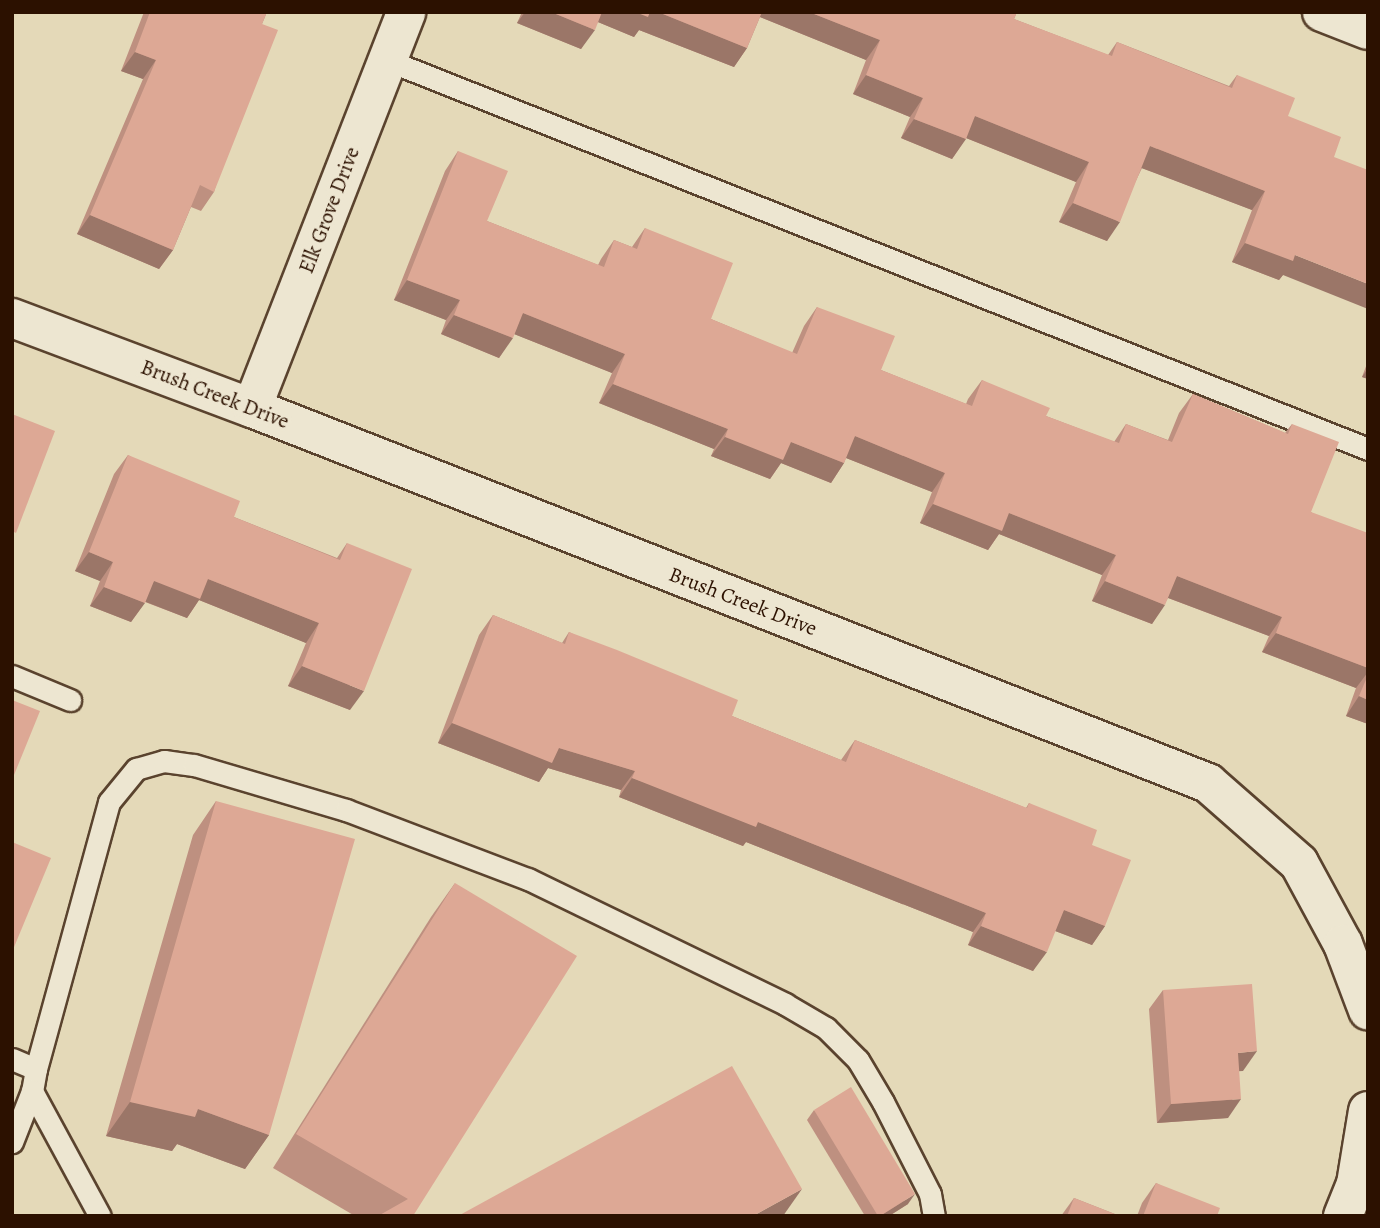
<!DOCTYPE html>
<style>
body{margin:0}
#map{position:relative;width:1380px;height:1228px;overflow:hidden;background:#e4d9b8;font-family:Alegreya,serif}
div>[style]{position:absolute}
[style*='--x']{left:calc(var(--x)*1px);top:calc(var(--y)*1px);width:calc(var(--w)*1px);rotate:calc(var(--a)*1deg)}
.roads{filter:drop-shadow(2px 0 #5a432e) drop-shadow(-2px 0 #5a432e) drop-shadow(0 2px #5a432e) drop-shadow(0 -2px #5a432e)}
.service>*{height:21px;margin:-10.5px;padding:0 10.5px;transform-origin:10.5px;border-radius:10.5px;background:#ede6d1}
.minor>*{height:38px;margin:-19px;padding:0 19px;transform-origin:19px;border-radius:19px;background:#ede6d1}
.wall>*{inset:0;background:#be9080}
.shaded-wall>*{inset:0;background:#9b7668}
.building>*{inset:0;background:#dda895}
span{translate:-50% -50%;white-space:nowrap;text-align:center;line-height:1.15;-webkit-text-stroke:7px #ede6d1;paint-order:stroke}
.street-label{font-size:21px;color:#2c1100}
.frame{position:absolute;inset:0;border:14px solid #2c1100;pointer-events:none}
</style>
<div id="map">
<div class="roads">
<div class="service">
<div style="--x:387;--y:60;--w:1055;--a:21.63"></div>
<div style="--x:12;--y:676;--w:63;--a:22.5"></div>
<div style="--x:12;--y:1059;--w:26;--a:23"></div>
<div style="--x:36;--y:1069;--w:22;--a:100"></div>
<div style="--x:32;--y:1091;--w:55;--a:111.4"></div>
<div style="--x:36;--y:1069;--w:277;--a:-74.7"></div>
<div style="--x:109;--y:802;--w:43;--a:-50.7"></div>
<div style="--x:136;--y:769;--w:29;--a:-16"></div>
<div style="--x:164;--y:761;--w:30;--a:8"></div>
<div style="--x:194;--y:765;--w:159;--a:16.5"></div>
<div style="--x:346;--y:810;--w:195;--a:20.8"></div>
<div style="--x:528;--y:879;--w:286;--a:25.9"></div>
<div style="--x:785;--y:1004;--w:48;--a:30.3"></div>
<div style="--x:826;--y:1028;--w:45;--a:45"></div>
<div style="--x:858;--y:1060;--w:49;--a:59.2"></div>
<div style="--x:883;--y:1102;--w:103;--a:62.9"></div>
<div style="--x:930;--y:1194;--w:22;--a:80"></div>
<div style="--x:32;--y:1091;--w:142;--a:61.5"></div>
</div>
<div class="minor">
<div style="--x:1322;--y:12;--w:49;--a:21.4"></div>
<div style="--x:12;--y:318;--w:256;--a:20.6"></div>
<div style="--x:252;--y:408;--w:1027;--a:21.42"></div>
<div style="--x:1208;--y:783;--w:121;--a:41.3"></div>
<div style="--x:1299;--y:863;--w:92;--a:61.5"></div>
<div style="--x:1343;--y:944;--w:71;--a:69.3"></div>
<div style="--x:252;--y:408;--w:425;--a:-68.7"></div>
<div style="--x:1343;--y:1216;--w:35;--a:-68"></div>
<div style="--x:1356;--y:1184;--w:74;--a:-80.7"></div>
</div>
</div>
<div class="wall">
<div style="clip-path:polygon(144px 12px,267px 12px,262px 24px,214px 192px,201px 211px,191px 207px,173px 250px,159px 269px,77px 234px,143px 79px,121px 71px)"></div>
<div style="clip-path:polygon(522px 12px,1017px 12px,1014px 19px,1108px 55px,1117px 42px,1229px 86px,1237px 75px,1288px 116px,1283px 275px,1279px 280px,1232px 262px,1252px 210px,1142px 168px,1107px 241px,1059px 222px,1076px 182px,966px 138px,952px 159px,901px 138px,910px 117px,853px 94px,866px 60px,760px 17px,747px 48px,734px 67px,639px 30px,634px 37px,598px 22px,581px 49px,517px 23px)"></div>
<div style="clip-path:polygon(458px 151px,487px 221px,598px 265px,601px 259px,614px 240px,632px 247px,645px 228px,711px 319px,792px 353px,804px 326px,817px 307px,881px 370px,966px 404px,968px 399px,982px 380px,1046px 416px,1114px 442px,1126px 424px,1168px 440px,1179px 413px,1193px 394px,1285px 433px,1292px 424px,1311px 512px,1368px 557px,1368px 724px,1346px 716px,1356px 688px,1262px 652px,1269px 636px,1168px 598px,1152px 624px,1092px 601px,1102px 575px,999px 534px,988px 550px,920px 523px,932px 492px,846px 458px,844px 463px,831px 483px,781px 463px,770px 479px,711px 456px,714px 449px,599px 403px,612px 373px,514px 334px,499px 358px,441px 334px,446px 320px,394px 300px,445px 171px)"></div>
<div style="clip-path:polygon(1368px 361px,1368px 379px,1362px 377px)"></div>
<div style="clip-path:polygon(128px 455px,234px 517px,337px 558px,347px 543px,350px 710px,288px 686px,306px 643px,199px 600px,187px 618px,145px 602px,131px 622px,90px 606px,100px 581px,75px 571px,114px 474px)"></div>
<div style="clip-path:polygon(493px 615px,562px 643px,569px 632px,732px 716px,841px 760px,855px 740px,1026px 808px,1029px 803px,1092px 845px,1105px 926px,1092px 945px,1055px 931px,1033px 971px,968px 945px,973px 932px,746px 842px,743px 846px,619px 797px,621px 790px,548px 768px,539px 782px,438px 743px,479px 635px)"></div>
<div style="clip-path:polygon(216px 801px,269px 1135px,245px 1169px,177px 1144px,172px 1151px,106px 1136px,193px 835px)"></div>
<div style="clip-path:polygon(455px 883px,413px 1216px,355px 1216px,273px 1168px,431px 917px)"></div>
<div style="clip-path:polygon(1163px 990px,1243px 1071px,1239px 1071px,1228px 1118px,1157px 1123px,1149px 1009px)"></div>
<div style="clip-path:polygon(814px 1110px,908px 1204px,889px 1216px,865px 1216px,807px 1120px)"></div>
<div style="clip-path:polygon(1156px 1183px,1217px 1216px,1137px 1216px,1142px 1203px)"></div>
<div style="clip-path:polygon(1074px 1198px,1120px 1216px,1061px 1216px)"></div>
</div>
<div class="shaded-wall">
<div style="clip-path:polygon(525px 12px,551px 12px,595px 30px,581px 49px,517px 23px)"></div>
<div style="clip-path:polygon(599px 12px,658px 12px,747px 48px,734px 67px,639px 30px,634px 37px,593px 20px)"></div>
<div style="clip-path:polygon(757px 12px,809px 12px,880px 40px,866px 60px,755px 15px)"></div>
<div style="clip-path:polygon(135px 52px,156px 60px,143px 79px,121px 71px)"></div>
<div style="clip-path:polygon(866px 75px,923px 98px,910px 117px,853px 94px)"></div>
<div style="clip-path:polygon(975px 116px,1089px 162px,1076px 182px,961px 136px)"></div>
<div style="clip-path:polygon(914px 119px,966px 139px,952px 159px,901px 138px)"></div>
<div style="clip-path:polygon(1150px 146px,1265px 191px,1252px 210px,1136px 166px)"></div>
<div style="clip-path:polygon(1073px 203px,1120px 222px,1107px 241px,1059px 222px)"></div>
<div style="clip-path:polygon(90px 215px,173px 250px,159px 269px,77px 234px)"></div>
<div style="clip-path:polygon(1245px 243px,1295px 255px,1368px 284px,1368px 309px,1283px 275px,1279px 280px,1232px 262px)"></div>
<div style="clip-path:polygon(407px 280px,460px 300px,446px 320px,394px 300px)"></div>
<div style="clip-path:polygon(523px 313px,625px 354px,612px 373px,509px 332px)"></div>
<div style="clip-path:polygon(454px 315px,513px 338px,499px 358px,441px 334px)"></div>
<div style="clip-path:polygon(1368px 368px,1368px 379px,1362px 377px)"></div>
<div style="clip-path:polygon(613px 384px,728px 429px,714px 449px,599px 403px)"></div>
<div style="clip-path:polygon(855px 436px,945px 473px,932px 492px,841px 456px)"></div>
<div style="clip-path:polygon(725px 437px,791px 442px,844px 463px,831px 483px,781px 463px,770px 479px,711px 456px)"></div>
<div style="clip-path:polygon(933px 504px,1009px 513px,1116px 555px,1102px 575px,999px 534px,988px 550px,920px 523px)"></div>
<div style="clip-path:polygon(89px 552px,113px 562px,100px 581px,75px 571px)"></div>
<div style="clip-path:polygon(1177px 576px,1282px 617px,1269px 636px,1163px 596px)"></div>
<div style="clip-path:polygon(208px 579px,319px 623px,306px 643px,199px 600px,187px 618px,141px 600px,154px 581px)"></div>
<div style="clip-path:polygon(1105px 581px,1165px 605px,1152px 624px,1092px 601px)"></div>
<div style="clip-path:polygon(104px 587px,145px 603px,131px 622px,90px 606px)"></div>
<div style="clip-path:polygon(1276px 633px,1368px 668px,1368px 672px,1356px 688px,1262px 652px)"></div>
<div style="clip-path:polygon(302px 666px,364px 691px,350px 710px,288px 686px)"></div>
<div style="clip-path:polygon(1359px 696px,1368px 700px,1368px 724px,1346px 716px)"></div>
<div style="clip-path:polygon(452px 723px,559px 748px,635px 771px,621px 790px,548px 768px,539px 782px,438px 743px)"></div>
<div style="clip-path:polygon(632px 778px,758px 822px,986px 913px,973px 932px,746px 842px,743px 846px,619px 797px)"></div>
<div style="clip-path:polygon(1064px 910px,1105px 926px,1092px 945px,1050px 929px)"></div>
<div style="clip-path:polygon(981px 926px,1047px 952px,1033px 971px,968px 945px)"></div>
<div style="clip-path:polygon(1257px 1051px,1243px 1071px,1224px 1072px,1238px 1053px)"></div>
<div style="clip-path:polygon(1241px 1099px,1228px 1118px,1157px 1123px,1171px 1104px)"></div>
<div style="clip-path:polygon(130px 1102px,198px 1109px,269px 1135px,245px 1169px,177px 1144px,172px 1151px,106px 1136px)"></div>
<div style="clip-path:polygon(802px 1189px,783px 1216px,753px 1216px)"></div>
<div style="clip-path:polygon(915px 1194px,908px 1204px,889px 1216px,880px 1216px)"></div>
</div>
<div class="building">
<div style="clip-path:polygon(150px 12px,267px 12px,262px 24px,278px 30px,214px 192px,200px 185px,173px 250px,90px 215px,156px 60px,135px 52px)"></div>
<div style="clip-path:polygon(551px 12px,602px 12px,595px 30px)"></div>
<div style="clip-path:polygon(635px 12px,650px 12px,648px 17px)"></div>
<div style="clip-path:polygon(658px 12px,762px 12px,747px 48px)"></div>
<div style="clip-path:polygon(809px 12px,1017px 12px,1014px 19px,1112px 56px,1117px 42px,1232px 88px,1237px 75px,1295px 98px,1288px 116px,1341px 137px,1334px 157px,1368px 170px,1368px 284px,1295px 255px,1293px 261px,1245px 243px,1265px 191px,1150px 146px,1120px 222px,1073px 203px,1089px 162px,975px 116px,966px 139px,914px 119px,923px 98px,866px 75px,880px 40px)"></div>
<div style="clip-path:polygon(458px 151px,508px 171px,487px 221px,604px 267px,614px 240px,637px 249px,645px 228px,733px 263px,711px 319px,797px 354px,817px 307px,895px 336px,881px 370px,972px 406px,982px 380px,1050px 408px,1046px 416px,1119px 443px,1126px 424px,1172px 442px,1193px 394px,1288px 434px,1292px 424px,1339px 442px,1311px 512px,1368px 533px,1368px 668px,1276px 633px,1282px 617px,1177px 576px,1165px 605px,1105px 581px,1116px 555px,1009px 513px,1002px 531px,933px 504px,945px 473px,855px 436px,844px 463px,791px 442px,783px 460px,725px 437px,728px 429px,613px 384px,625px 354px,523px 313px,513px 338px,454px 315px,460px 300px,407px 280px)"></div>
<div style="clip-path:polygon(12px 414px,55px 431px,16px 533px,12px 531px)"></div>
<div style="clip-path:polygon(128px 455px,240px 501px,234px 517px,340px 560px,347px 543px,412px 569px,364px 691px,302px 666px,319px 623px,208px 579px,200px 599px,154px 581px,145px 603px,104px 587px,113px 562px,89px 552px)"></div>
<div style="clip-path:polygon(493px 615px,565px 644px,569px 632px,617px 650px,738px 700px,732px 716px,846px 762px,855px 740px,1027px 808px,1029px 803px,1097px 830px,1092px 845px,1131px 860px,1105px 926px,1064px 910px,1047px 952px,981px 926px,986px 913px,758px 822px,756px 827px,632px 778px,635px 771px,559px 748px,552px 763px,452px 723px)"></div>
<div style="clip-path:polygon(1368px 675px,1368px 700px,1359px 696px)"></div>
<div style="clip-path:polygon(12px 700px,40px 711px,12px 780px)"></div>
<div style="clip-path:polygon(216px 801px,355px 839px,269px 1135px,198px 1109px,195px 1117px,130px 1102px)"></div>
<div style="clip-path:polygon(12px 842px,51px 858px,12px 952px)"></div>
<div style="clip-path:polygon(455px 883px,577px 956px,413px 1216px,378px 1216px,408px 1199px,296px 1134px)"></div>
<div style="clip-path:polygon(1252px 984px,1257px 1051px,1238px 1053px,1241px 1099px,1171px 1104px,1163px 990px)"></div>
<div style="clip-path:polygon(732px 1066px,802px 1189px,753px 1216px,458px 1216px)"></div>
<div style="clip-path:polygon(851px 1087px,915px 1194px,880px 1216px,878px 1216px,814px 1110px)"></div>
<div style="clip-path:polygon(1156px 1183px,1220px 1208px,1217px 1216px,1143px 1216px)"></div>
<div style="clip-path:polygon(1074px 1198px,1120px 1216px,1067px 1216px)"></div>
</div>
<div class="street-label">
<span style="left:329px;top:210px;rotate:-69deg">Elk Grove Drive</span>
<span style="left:215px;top:394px;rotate:21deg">Brush Creek Drive</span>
<span style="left:743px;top:601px;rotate:21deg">Brush Creek Drive</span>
</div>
<div class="frame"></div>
</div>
